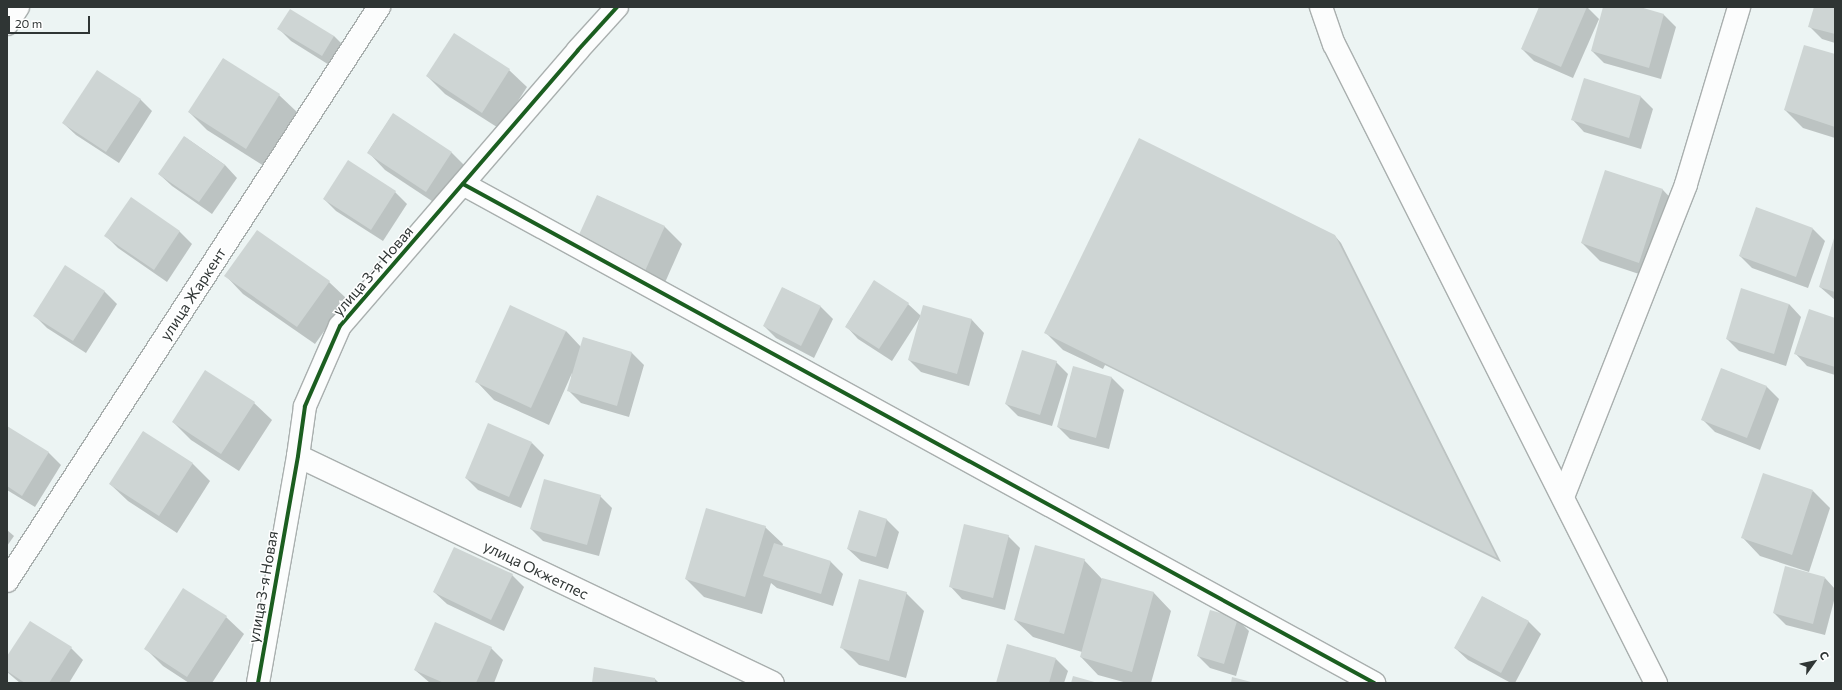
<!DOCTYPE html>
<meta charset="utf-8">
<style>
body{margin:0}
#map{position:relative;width:1842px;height:690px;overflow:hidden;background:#ecf4f3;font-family:Commissioner,sans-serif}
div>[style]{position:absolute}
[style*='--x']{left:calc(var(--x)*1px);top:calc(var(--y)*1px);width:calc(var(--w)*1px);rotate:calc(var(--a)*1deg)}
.shadow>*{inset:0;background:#0003}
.building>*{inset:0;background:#ced5d4}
.roads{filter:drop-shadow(1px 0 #a9afae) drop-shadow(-1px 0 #a9afae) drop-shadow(0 1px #a9afae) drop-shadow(0 -1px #a9afae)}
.minor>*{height:22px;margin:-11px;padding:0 11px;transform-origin:11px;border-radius:11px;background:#fcfdfd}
.cycleway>*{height:4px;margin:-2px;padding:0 2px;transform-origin:2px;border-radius:2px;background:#1b5e20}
span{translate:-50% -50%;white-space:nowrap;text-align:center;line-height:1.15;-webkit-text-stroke:3px #fff;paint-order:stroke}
.street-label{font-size:15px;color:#2f3534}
.frame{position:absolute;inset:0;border:8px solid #2f3534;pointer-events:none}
.north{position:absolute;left:1794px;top:642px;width:40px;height:40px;-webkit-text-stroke:3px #fff;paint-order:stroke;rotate:57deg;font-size:11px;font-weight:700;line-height:16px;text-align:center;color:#2f3534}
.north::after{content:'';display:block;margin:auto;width:14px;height:18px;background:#2f3534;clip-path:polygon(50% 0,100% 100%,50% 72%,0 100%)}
.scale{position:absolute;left:8px;top:16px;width:82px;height:18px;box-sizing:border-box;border:2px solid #2f3534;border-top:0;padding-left:5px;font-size:12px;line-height:14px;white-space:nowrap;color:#2f3534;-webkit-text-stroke:3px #fff;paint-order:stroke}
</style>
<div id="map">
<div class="shadow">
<div style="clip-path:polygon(1541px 7px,1587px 7px,1599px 19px,1573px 78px,1534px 61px,1522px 49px)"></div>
<div style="clip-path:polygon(1604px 7px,1637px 7px,1664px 15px,1676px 27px,1661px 79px,1604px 63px,1592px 51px)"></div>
<div style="clip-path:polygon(1815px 7px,1835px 7px,1835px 43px,1822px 39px,1810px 27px)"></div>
<div style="clip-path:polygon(279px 29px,334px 36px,346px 48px,334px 68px,291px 41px)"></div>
<div style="clip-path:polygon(1835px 56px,1835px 138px,1803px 128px,1785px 110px)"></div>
<div style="clip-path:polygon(223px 59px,279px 95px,297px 112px,264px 166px,207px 130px,189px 112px)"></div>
<div style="clip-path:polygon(509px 70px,527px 87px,500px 129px,445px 94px,427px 76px)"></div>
<div style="clip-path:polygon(1585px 79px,1641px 97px,1653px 109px,1641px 149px,1584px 132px,1572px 119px)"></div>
<div style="clip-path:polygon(140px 99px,152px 111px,119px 163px,76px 135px,63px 123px)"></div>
<div style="clip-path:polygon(393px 114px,452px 153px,469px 170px,444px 209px,385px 170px,368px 152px)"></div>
<div style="clip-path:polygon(185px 137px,225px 165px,237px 178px,212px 214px,172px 186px,159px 174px)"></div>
<div style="clip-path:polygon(1606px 171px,1663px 190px,1680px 208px,1657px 280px,1600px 261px,1582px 243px)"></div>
<div style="clip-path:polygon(395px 192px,407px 204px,383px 241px,336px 211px,324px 199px)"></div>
<div style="clip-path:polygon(598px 196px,665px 227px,682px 244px,663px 287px,595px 256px)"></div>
<div style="clip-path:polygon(131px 199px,180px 232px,192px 244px,167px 282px,118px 248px,106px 236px)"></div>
<div style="clip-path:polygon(1813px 229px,1825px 241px,1808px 288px,1752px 268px,1740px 256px)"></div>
<div style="clip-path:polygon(1335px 236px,1341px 243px,1501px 562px,1105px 365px,1103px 369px,1063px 350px,1045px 332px)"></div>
<div style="clip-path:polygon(1835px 237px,1835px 300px,1820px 287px)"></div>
<div style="clip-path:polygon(66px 267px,105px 292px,117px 304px,86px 353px,47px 328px,35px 316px)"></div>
<div style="clip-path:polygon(226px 276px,329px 282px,347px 299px,315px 344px,243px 294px)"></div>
<div style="clip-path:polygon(874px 282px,908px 304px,921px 316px,892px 361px,858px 339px,846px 326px)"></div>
<div style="clip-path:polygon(783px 288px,821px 307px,833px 319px,814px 358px,776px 338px,764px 326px)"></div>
<div style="clip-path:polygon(1789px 304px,1801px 317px,1786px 366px,1739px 351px,1727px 339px)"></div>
<div style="clip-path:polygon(924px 307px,972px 320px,984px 333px,969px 386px,921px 372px,909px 360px)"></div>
<div style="clip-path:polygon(1835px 319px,1835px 375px,1807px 366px,1795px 353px)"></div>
<div style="clip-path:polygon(566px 331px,581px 347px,584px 338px,632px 353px,644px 365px,629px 417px,581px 403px,569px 391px,572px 373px,549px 425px,494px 400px,477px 382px)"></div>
<div style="clip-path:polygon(1056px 362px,1068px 374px,1052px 426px,1018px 416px,1006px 404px)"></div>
<div style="clip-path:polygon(1073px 368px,1112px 378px,1124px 390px,1109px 449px,1070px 439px,1058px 427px)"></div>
<div style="clip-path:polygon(1722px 369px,1767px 387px,1779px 399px,1760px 450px,1715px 432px,1703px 420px)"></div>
<div style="clip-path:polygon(254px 403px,272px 420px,239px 471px,191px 440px,173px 422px)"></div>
<div style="clip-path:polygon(7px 427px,49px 453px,61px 465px,35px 507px,7px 490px)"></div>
<div style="clip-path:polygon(143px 432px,193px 464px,210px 481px,177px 533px,128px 501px,110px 484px)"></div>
<div style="clip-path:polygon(532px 443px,544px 455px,521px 508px,478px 490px,466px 478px)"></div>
<div style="clip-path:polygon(1813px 491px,1830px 508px,1809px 572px,1760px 556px,1743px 538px)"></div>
<div style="clip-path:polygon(600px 496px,612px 508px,599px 556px,543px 541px,531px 529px)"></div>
<div style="clip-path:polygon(859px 512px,887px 520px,899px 532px,888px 569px,861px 561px,848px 549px)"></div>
<div style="clip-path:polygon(765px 527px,783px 544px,782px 547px,831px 562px,843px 574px,833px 606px,777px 588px,771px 583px,762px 614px,704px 597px,686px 579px)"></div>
<div style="clip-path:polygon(7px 530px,14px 536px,7px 546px)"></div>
<div style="clip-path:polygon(1008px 536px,1020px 548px,1005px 610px,962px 599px,950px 586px)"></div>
<div style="clip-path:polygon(1084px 560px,1102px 579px,1154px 593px,1171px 611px,1151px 683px,1127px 683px,1098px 675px,1081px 657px,1082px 652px,1033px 637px,1015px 620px)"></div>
<div style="clip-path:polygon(512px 575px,524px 587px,504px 631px,447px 604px,434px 592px)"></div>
<div style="clip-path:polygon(1825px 578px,1835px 589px,1835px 597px,1825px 635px,1786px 625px,1774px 613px)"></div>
<div style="clip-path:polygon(906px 593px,924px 611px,906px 678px,859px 665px,841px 647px)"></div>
<div style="clip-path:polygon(1483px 597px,1529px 622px,1541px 634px,1515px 683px,1511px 683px,1468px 660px,1455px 648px)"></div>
<div style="clip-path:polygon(226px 617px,244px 634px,212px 683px,189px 683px,163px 666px,146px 649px)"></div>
<div style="clip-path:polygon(1237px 619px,1249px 631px,1236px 676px,1210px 668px,1198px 656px)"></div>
<div style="clip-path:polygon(71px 648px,83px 660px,69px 683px,20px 683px,7px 672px,7px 658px)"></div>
<div style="clip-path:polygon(491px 648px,503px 660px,494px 683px,430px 683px,415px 670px)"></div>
<div style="clip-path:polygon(1056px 659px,1068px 671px,1064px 683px,997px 683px)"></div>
<div style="clip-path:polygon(655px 679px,659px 683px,593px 683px)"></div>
</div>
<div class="building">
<div style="clip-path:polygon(1539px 7px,1587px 7px,1561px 67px,1521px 49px)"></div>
<div style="clip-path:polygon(1603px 7px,1640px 7px,1664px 14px,1649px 68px,1591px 51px)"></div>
<div style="clip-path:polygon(1814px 7px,1835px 7px,1835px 34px,1808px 27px)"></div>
<div style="clip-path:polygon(290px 9px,334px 36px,322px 56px,277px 29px)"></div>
<div style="clip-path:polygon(454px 33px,510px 69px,482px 113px,426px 76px)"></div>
<div style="clip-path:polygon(1804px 45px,1835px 54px,1835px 127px,1784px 110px)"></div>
<div style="clip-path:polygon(223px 58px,280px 94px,246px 149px,188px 112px)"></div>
<div style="clip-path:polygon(97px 70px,141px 99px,106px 152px,62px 123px)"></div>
<div style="clip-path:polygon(1584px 78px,1641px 96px,1629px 138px,1571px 120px)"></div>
<div style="clip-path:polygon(393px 113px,452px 152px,426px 192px,367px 153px)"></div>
<div style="clip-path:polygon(184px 136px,225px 165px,199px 202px,158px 174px)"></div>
<div style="clip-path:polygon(1139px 138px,1335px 235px,1497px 558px,1044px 333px)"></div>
<div style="clip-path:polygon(348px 160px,396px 191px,371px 230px,323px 199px)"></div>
<div style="clip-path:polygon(1605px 170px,1663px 189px,1639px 263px,1581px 243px)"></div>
<div style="clip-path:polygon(597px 195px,665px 226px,645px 271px,577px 239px)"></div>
<div style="clip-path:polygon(131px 197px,180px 231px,154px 270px,104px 236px)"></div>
<div style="clip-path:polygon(1756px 207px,1813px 228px,1796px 277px,1739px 256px)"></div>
<div style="clip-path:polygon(257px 230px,330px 281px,297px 327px,224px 276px)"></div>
<div style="clip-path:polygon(1835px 235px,1835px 292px,1819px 287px)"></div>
<div style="clip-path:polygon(65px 265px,105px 291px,73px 341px,33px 316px)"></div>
<div style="clip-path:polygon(874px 280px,909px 303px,879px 349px,845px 327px)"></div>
<div style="clip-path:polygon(782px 287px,821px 306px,801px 346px,763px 326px)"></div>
<div style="clip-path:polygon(1741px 288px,1789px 304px,1774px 354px,1726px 339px)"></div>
<div style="clip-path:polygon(510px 305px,566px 331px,531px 408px,475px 382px)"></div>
<div style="clip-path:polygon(923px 305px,972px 319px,957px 374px,908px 360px)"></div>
<div style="clip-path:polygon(1809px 309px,1835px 318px,1835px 367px,1794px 354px)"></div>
<div style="clip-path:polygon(583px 337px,632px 352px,617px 406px,567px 391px)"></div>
<div style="clip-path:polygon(1022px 350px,1057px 361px,1040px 415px,1005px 404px)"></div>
<div style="clip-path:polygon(1073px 366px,1112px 377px,1096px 438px,1057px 427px)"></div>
<div style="clip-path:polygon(1721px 368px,1767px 386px,1747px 438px,1701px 420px)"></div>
<div style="clip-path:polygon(205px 370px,255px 402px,221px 454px,172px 422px)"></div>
<div style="clip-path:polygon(488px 423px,532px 442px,509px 497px,465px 478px)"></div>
<div style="clip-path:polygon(7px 426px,49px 452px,22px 496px,7px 486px)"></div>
<div style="clip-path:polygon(143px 431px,193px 463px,159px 516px,109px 484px)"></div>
<div style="clip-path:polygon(1763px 473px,1813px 490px,1792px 555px,1741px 538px)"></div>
<div style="clip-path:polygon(544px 479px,601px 495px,587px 545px,530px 529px)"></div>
<div style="clip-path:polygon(706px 508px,766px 526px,745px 597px,685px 579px)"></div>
<div style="clip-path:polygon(859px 510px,887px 519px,876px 557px,847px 549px)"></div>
<div style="clip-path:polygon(964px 524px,1009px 535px,993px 598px,949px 587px)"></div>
<div style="clip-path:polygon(774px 543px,831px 561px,821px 594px,763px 576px)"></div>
<div style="clip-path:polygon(1035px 545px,1085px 559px,1064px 634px,1014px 620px)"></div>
<div style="clip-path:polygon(454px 547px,513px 574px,491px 620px,433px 592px)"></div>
<div style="clip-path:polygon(1785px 566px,1825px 577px,1813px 624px,1773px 613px)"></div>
<div style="clip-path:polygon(1102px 578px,1154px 592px,1132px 672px,1080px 657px)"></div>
<div style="clip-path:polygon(859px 579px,907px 592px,889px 661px,840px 648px)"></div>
<div style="clip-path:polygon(183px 588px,227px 616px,187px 677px,144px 649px)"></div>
<div style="clip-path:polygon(1482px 596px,1529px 621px,1501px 673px,1454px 648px)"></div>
<div style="clip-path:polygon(1210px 610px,1238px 618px,1224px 664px,1197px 656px)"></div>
<div style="clip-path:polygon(30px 621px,72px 647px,49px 683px,25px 683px,7px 671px,7px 656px)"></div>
<div style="clip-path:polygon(435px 622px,492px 647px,476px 683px,444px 683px,414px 670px)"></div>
<div style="clip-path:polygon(1007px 644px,1056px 658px,1049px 683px,996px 683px)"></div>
<div style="clip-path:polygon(594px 667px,655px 678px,655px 683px,592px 683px)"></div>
<div style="clip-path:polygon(1073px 676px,1098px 683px,1071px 683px)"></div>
<div style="clip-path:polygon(1232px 677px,1255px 683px,1231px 683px)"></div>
</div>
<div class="roads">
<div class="minor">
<div style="--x:1321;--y:7;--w:39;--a:71"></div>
<div style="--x:1334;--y:44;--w:716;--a:63.26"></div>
<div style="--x:7;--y:24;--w:20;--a:-57"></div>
<div style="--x:463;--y:184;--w:1039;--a:28.71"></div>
<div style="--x:298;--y:456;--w:526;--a:25.54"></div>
<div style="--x:1563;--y:497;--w:336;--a:-68.5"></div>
<div style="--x:1686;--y:184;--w:185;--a:-73.3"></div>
<div style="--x:7;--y:581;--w:684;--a:-57.05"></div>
<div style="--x:258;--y:683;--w:230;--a:-80"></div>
<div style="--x:298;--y:456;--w:50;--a:-82"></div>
<div style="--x:305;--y:406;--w:87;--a:-66.4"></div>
<div style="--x:340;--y:326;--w:364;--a:-49.2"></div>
<div style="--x:578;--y:50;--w:58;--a:-47.8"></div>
</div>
</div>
<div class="cycleway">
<div style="--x:463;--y:184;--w:1039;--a:28.71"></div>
<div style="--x:258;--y:683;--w:230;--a:-80"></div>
<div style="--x:298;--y:456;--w:50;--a:-82"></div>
<div style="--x:305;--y:406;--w:87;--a:-66.4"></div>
<div style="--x:340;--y:326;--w:364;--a:-49.2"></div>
<div style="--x:578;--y:50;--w:58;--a:-47.8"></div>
</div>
<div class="street-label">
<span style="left:373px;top:271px;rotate:-49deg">улица 3-я Новая</span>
<span style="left:193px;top:294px;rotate:-57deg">улица Жаркент</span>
<span style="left:536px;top:570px;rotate:26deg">улица Окжетпес</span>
<span style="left:263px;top:587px;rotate:-80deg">улица 3-я Новая</span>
</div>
<div class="frame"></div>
<div class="north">С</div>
<div class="scale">20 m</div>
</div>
